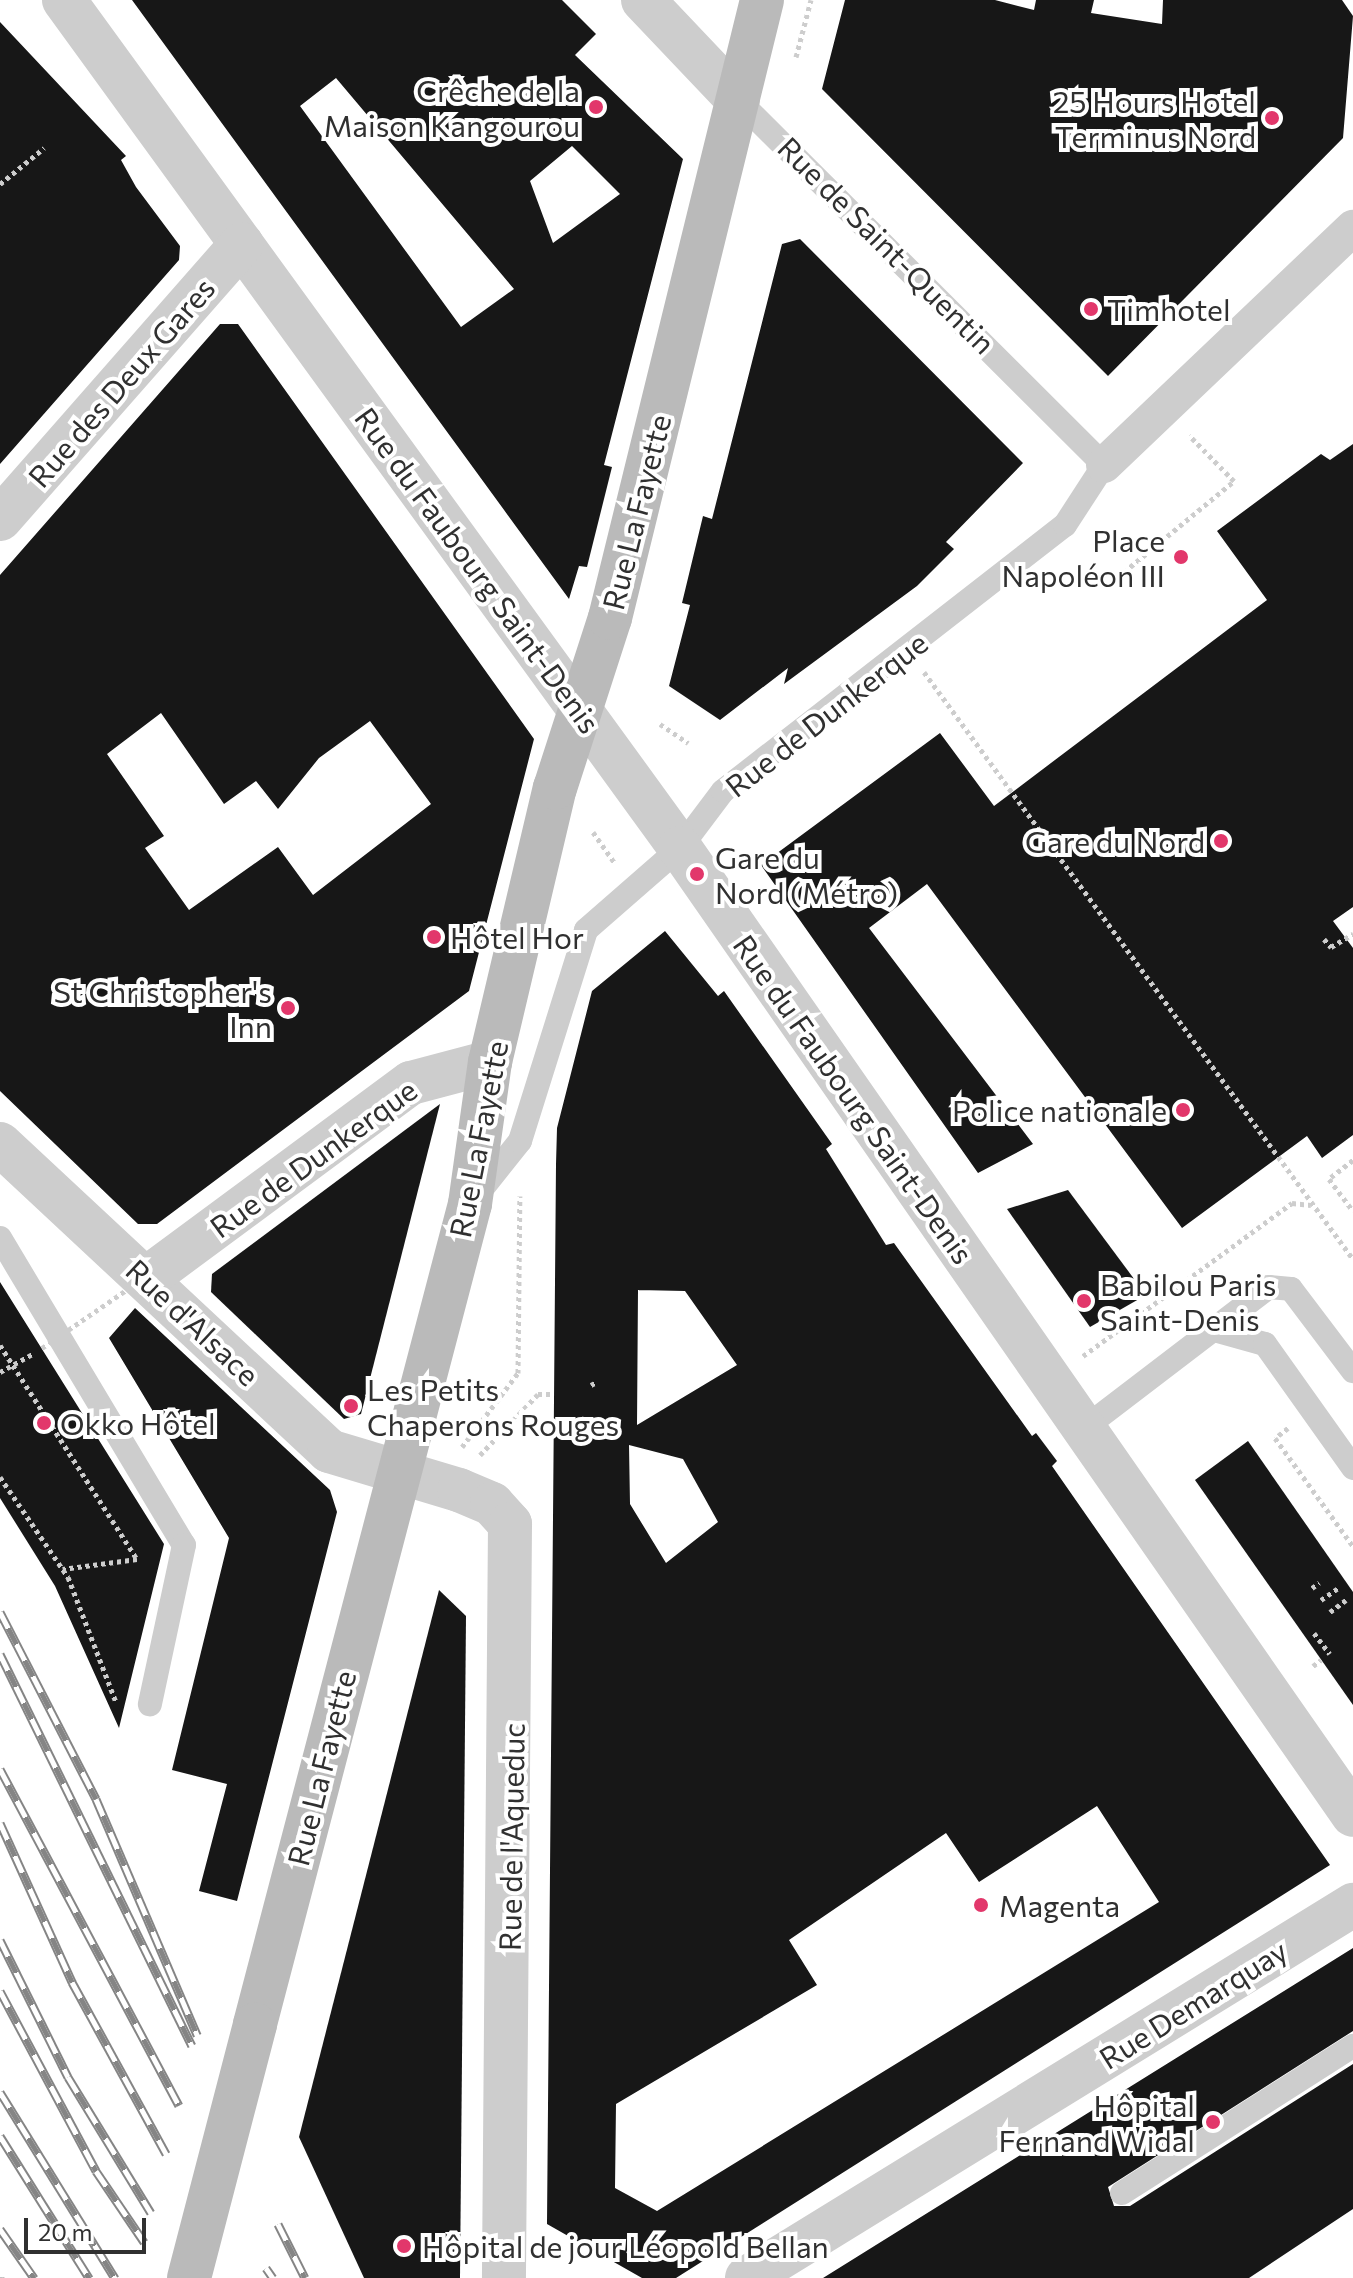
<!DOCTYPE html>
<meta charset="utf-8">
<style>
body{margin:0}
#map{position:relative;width:1353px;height:2278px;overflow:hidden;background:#fff;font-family:Commissioner,sans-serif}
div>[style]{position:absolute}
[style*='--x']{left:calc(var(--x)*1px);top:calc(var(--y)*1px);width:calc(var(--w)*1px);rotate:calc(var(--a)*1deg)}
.building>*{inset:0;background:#171717}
.path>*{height:5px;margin-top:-2.5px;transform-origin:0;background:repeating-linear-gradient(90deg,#cdcdcd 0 4px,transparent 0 8px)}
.service>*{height:24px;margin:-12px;padding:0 12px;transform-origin:12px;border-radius:12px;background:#cdcdcd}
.pedestrian>*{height:36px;margin:-18px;padding:0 18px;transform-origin:18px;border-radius:18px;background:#cdcdcd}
.minor>*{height:44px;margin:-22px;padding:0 22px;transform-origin:22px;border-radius:22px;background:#cdcdcd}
.secondary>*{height:44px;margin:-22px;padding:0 22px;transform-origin:22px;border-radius:22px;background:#bababa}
.rail>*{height:9px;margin-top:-4.5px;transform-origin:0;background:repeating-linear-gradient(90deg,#fff 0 18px,#858585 0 36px);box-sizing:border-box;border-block:2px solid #858585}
.path-bridge>*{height:5px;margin-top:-2.5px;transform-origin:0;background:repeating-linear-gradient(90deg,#cdcdcd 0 4px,transparent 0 8px)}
.secondary-bridge>*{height:44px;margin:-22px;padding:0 22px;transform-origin:22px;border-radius:22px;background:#bababa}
.dots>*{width:22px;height:22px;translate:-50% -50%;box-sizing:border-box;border:4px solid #fff;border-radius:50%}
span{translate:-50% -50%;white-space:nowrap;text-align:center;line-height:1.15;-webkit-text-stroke:8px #fff;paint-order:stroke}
.poi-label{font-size:30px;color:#303030}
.right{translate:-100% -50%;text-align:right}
.left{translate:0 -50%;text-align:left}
.street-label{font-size:30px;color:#303030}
.scale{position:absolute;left:24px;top:2218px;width:122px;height:36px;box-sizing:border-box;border:4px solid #303030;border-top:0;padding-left:10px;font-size:24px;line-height:28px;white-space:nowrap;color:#303030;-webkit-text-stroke:6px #fff;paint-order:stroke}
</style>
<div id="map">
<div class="building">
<div style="clip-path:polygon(evenodd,132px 0,562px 0,596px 34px,575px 55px,683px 159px,604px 465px,612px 467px,587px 567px,579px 566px,569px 599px,132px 0,336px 78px,514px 289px,461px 327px,300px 106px,336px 78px,132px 0,572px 146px,620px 194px,553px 243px,530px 181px,572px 146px)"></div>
<div style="clip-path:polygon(845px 0,995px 0,1034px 10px,1036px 0,1094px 0,1091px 13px,1162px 24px,1163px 0,1342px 0,1353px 16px,1343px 138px,1108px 376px,822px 89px)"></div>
<div style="clip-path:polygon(0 22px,126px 156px,121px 160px,136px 187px,180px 246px,179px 260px,0 464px)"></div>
<div style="clip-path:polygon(800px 239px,1023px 463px,946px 542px,954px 549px,917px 586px,784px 684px,788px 668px,720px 720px,669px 686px,690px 605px,682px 603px,703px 516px,712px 519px,782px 244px)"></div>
<div style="clip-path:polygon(evenodd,220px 324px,238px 324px,534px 739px,469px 991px,157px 1224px,138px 1224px,0 1091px,0 575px,220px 324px,161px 713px,224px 804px,256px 781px,278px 809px,319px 758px,370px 721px,431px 804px,313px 895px,278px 847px,189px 910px,145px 848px,164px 836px,107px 754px,161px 713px)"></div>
<div style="clip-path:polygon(1353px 444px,1353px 907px,1333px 921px,1353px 948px,1353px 1135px,1322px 1158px,1307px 1136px,1182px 1228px,927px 884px,869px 928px,1033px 1144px,978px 1173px,761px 865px,940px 733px,994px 806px,1267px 600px,1217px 531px,1321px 454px,1330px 460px)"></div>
<div style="clip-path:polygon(evenodd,665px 931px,718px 996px,724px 991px,832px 1144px,826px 1149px,886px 1245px,894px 1243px,1032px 1436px,1036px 1433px,1057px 1461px,1052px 1466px,1330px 1865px,676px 2278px,642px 2278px,547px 2224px,556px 1164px,557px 1128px,592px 991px,665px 931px,638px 1290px,685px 1291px,737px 1365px,637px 1425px,638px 1290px,665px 931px,629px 1445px,683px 1459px,718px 1522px,666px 1563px,630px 1504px,629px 1445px,665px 931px,1097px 1806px,1159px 1902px,657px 2211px,615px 2188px,616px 2104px,817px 1985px,789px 1940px,946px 1833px,979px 1882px,1097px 1806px)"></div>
<div style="clip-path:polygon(440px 1104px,361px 1414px,344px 1419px,211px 1292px,212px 1274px)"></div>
<div style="clip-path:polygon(1068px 1190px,1146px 1295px,1090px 1327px,1007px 1209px)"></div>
<div style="clip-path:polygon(0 1282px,164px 1544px,119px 1728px,55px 1586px,0 1498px)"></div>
<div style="clip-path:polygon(135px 1308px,330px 1490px,337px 1512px,237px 1901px,199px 1891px,227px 1784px,172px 1770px,229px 1538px,109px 1338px)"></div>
<div style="clip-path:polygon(1248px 1441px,1353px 1592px,1353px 1705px,1195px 1480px)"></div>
<div style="clip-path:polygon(439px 1590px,466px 1616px,460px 2278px,364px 2278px,299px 2137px)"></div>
<div style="clip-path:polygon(1353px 1948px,1353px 2031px,1108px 2187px,1114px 2206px,1130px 2206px,1353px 2064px,1353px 2209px,1249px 2278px,823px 2278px)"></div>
</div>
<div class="path">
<div style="--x:796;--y:57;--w:59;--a:-75.3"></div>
<div style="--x:0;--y:184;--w:57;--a:-39.3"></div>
<div style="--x:1124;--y:572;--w:143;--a:-39.6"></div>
<div style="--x:1234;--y:481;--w:64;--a:-134.4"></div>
<div style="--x:924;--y:672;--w:727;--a:53.84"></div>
<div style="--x:660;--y:724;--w:34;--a:34"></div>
<div style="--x:593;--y:832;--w:38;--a:55"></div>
<div style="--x:1324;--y:939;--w:11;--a:49"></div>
<div style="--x:1331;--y:947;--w:26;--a:-31"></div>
<div style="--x:1353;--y:1160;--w:31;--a:142"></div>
<div style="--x:1329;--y:1179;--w:40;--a:53"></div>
<div style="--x:0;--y:1345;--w:254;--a:57.4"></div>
<div style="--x:137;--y:1559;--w:75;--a:172.3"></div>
<div style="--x:1083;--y:1356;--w:259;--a:-36.2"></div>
<div style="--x:1292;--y:1203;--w:19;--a:6"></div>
<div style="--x:0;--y:1372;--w:39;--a:-29"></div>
<div style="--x:591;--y:1385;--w:7;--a:-27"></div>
<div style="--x:1288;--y:1428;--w:16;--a:142"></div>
<div style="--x:1275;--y:1438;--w:133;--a:54.2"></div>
<div style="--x:462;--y:1447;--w:93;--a:-52.9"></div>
<div style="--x:518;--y:1373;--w:177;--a:-89.4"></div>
<div style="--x:480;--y:1455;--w:84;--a:-46.4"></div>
<div style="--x:538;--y:1394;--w:15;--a:0"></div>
<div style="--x:0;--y:1477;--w:121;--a:55.8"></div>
<div style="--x:68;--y:1577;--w:134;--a:69"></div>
<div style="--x:1312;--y:1588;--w:9;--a:-36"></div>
<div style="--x:1321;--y:1600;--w:21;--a:-35"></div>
<div style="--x:1330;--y:1612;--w:20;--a:-37"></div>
<div style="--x:1314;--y:1633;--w:26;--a:53"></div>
<div style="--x:1313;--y:1666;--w:10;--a:-37"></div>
</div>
<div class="service">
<div style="--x:477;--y:1195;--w:69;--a:-51.5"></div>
<div style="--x:520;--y:1141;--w:221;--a:-72.6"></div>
<div style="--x:586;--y:930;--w:125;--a:-41.1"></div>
<div style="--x:680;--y:848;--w:71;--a:-53"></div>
<div style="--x:723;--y:791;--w:433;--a:-37.9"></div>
<div style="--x:1065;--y:525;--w:72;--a:-57"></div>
<div style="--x:1104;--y:465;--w:517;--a:-135.08"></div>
<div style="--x:0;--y:1238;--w:358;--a:59.1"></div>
<div style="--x:184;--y:1545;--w:163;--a:102.1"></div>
<div style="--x:1214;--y:1330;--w:53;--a:15.4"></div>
<div style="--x:1265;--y:1344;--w:152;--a:54.6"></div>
<div style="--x:1087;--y:1426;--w:229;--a:-37.4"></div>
<div style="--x:1269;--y:1287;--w:22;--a:5"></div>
<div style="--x:1291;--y:1289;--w:103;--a:52.9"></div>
<div style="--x:1122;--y:2193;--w:274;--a:-32.5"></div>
</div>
<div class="pedestrian">
<div style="--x:1104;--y:465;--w:344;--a:-43.6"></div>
</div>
<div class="minor">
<div style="--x:64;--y:0;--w:1048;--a:54"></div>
<div style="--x:680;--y:848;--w:1178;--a:55.16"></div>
<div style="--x:643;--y:0;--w:138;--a:46.5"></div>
<div style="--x:0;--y:519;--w:366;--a:-48.7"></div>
<div style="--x:0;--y:1144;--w:450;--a:43"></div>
<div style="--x:329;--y:1451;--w:136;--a:16.7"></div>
<div style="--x:459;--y:1490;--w:36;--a:23"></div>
<div style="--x:492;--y:1504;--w:27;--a:48"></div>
<div style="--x:510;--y:1524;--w:754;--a:90.46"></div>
<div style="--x:147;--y:1278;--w:328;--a:-36.5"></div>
<div style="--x:411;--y:1083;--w:82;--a:-14.9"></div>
<div style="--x:747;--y:2278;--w:712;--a:-31.61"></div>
</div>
<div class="secondary">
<div style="--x:255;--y:2024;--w:848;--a:-75.31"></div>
<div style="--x:470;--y:1204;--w:143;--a:-82"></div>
<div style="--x:490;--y:1062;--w:282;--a:-76.7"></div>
<div style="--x:555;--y:788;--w:179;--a:-72.1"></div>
<div style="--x:610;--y:618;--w:636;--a:-76.18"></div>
</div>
<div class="rail">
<div style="--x:0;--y:1612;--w:210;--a:62.8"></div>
<div style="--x:96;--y:1799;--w:257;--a:66.8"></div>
<div style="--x:0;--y:1654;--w:436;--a:63.9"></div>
<div style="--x:0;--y:1769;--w:381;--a:62"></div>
<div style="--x:0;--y:1823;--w:175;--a:65.6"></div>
<div style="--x:72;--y:1982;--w:196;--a:61.3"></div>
<div style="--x:0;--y:1940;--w:153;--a:63.6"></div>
<div style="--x:68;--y:2077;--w:159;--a:58.6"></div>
<div style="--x:0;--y:1991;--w:204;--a:61.9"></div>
<div style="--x:96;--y:2171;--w:86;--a:55.9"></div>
<div style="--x:0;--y:2092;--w:219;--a:58.3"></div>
<div style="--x:0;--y:2136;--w:168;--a:57.9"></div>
<div style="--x:278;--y:2224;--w:60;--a:63.4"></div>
<div style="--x:0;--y:2229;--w:60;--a:55.2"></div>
<div style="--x:266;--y:2268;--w:12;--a:55"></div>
<div style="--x:0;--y:2277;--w:1;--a:90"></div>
</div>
<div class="path-bridge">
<div style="--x:42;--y:1348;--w:101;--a:-34.5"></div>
</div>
<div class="secondary-bridge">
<div style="--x:189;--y:2278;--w:262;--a:-75.4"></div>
</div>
<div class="dots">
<div style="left:596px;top:107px;background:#e2376b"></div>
<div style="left:1272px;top:118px;background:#e2376b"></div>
<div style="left:1091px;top:309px;background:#e2376b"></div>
<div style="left:1181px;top:557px;background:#e2376b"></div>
<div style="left:1221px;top:841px;background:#e2376b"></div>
<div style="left:697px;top:874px;background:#e2376b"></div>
<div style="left:434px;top:937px;background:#e2376b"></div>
<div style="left:288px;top:1008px;background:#e2376b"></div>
<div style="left:1183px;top:1110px;background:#e2376b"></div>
<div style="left:1084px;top:1301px;background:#e2376b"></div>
<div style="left:351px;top:1406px;background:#e2376b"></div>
<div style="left:44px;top:1423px;background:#e2376b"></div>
<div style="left:981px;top:1905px;background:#e2376b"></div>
<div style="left:1213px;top:2122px;background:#e2376b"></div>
<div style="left:404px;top:2246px;background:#e2376b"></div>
</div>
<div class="poi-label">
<span class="right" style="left:580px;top:107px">Crêche de la<br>Maison Kangourou</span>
<span class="right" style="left:1256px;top:118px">25 Hours Hotel<br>Terminus Nord</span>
<span class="left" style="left:1107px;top:309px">Timhotel</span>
<span class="right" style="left:1165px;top:557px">Place<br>Napoléon III</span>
<span class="right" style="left:1205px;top:841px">Gare du Nord</span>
<span class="left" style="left:715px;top:874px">Gare du<br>Nord (Métro)</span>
<span class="left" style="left:450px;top:937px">Hôtel Hor</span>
<span class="right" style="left:272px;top:1008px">St Christopher's<br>Inn</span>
<span class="right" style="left:1167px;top:1110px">Police nationale</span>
<span class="left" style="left:1100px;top:1301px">Babilou Paris<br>Saint-Denis</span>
<span class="left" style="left:367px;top:1406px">Les Petits<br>Chaperons Rouges</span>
<span class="left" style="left:60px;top:1423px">Okko Hôtel</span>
<span class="left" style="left:999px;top:1905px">Magenta</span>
<span class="right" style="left:1195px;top:2122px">Hôpital<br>Fernand Widal</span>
<span class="left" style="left:422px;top:2246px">Hôpital de jour Léopold Bellan</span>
</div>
<div class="street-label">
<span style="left:887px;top:245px;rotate:45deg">Rue de Saint-Quentin</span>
<span style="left:121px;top:382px;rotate:-49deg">Rue des Deux Gares</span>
<span style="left:636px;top:512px;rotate:-76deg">Rue La Fayette</span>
<span style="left:478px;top:570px;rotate:54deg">Rue du Faubourg Saint-Denis</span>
<span style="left:826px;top:714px;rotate:-38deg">Rue de Dunkerque</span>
<span style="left:854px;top:1099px;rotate:55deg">Rue du Faubourg Saint-Denis</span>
<span style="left:478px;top:1139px;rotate:-79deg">Rue La Fayette</span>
<span style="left:313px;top:1158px;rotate:-36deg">Rue de Dunkerque</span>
<span style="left:193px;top:1322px;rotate:43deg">Rue d'Alsace</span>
<span style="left:321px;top:1768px;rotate:-76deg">Rue La Fayette</span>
<span style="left:511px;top:1837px;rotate:-89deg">Rue de l'Aqueduc</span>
<span style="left:1193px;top:2004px;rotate:-32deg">Rue Demarquay</span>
</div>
<div class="scale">20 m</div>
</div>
